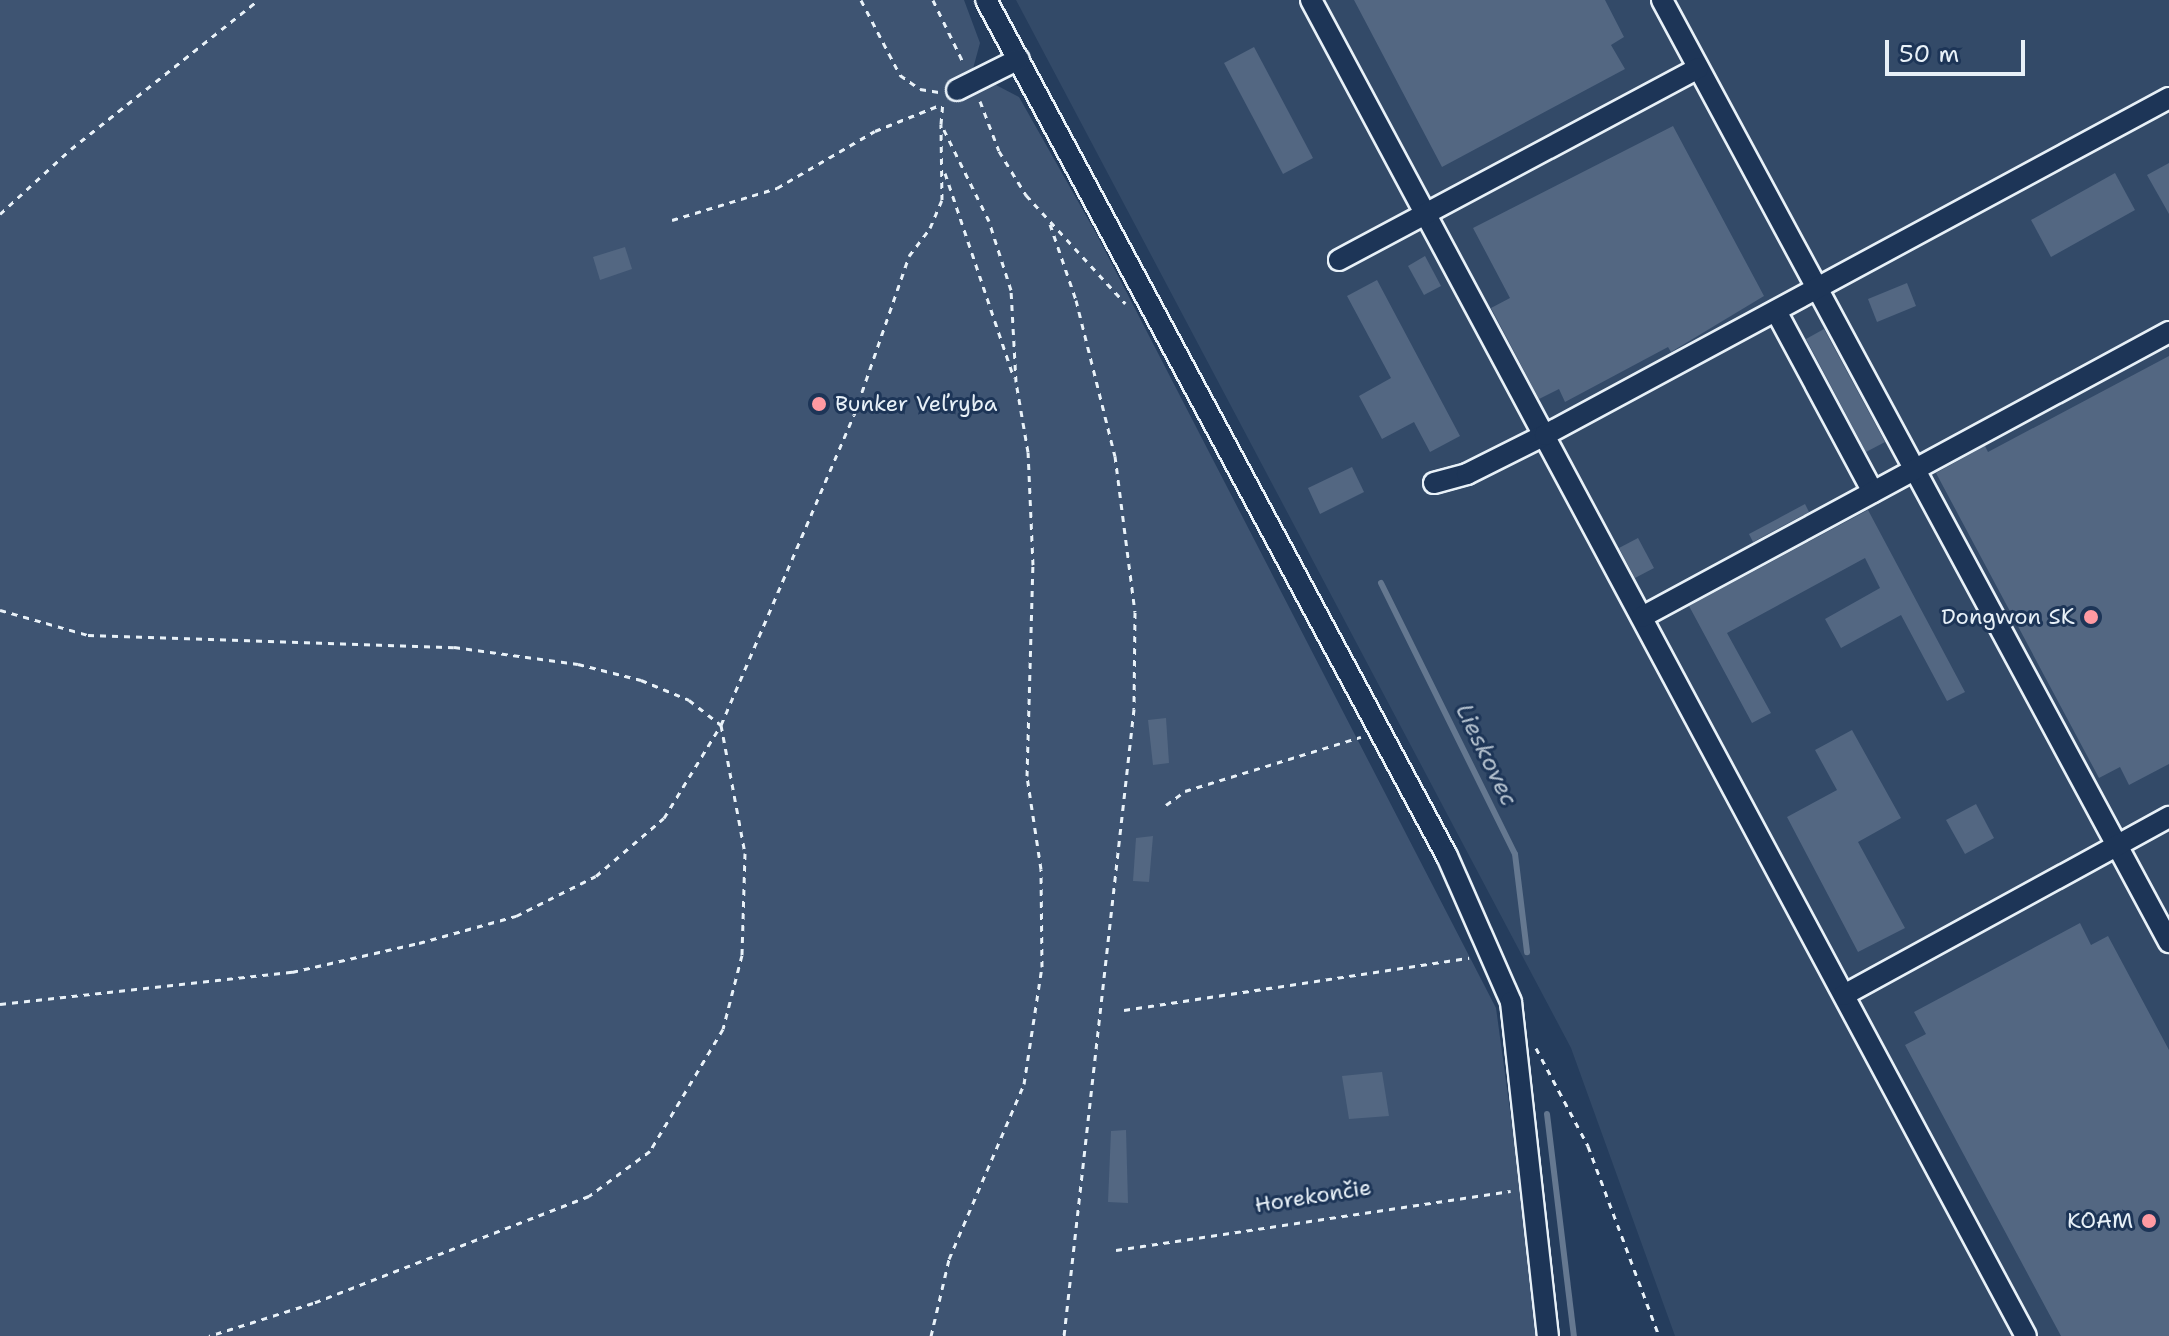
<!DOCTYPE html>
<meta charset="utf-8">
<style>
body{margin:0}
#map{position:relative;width:2169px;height:1336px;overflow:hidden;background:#253d5d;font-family:"Shantell Sans",sans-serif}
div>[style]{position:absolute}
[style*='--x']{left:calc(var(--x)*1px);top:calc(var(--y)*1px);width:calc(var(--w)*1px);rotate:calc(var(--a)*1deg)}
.built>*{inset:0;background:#334a68}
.green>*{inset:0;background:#3e5472}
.stream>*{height:6px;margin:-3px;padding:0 3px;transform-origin:3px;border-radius:3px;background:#657890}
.building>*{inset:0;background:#536782}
.path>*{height:3px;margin-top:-1.5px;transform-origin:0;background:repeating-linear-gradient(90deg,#e8f1f8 0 6px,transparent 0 12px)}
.roads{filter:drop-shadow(2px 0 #e8f1f8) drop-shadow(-2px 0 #e8f1f8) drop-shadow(0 2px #e8f1f8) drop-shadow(0 -2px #e8f1f8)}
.minor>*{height:20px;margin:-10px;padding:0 10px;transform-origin:10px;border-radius:10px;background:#1d3557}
.dots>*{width:22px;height:22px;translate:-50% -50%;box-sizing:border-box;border:4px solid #1d3557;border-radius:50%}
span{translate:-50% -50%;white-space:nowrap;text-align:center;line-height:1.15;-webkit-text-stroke:6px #1d3557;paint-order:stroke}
.poi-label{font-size:22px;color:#e8f1f8}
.left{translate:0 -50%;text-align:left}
.right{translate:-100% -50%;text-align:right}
.street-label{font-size:22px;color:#e8f1f8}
.water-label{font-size:24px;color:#b4c1ce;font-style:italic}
.scale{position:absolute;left:1885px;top:40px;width:140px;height:36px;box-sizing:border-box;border:4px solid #e8f1f8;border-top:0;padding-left:10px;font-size:24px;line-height:28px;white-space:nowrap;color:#e8f1f8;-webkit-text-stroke:6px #1d3557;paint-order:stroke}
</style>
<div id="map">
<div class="built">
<div style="clip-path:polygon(1016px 0,2169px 0,2169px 1336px,1675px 1336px,1571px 1048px)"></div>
</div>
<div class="green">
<div style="clip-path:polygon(0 0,964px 0,980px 43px,971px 76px,980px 88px,996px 85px,1019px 97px,1097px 235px,1496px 1008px,1541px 1336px,0 1336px)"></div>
</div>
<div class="stream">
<div style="--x:1381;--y:583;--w:302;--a:63.7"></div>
<div style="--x:1515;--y:854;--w:99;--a:83"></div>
<div style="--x:1547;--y:1114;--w:224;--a:83.1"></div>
</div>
<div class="building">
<div style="clip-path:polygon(1354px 0,1605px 0,1624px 37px,1611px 45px,1625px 69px,1442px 167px)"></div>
<div style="clip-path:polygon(1254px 47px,1313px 158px,1283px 174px,1224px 63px)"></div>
<div style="clip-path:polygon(1673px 126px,1764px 296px,1671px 352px,1668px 347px,1565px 402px,1559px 389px,1539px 399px,1491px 308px,1510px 298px,1473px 228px)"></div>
<div style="clip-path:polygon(2169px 163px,2169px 214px,2147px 175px)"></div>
<div style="clip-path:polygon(2115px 173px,2135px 210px,2051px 257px,2031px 220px)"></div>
<div style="clip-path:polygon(625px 247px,632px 269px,600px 280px,593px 257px)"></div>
<div style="clip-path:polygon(1425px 256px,1441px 286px,1424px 295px,1408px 266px)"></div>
<div style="clip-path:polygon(1377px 280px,1460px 436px,1430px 452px,1414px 422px,1382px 439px,1359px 396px,1391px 378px,1347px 296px)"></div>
<div style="clip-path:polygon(1907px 283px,1916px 306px,1877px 322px,1868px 299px)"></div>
<div style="clip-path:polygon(1824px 329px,1885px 442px,1866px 452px,1806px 339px)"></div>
<div style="clip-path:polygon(2169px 356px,2169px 764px,2129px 785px,2120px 767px,2099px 778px,1936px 473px,1985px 446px,1988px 452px)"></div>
<div style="clip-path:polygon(1352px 467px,1364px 492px,1320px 514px,1308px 488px)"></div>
<div style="clip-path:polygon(1805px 504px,1809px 512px,1753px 542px,1749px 534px)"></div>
<div style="clip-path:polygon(1868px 510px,1965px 692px,1947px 701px,1901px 615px,1841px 648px,1825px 619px,1880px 588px,1865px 558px,1727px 633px,1771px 713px,1752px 723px,1689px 606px)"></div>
<div style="clip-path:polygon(1638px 538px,1654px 568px,1635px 578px,1619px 548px)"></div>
<div style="clip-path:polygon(1166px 718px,1169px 763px,1153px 765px,1148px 720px)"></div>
<div style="clip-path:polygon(1852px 730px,1901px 818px,1858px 842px,1905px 928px,1858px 952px,1787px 817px,1837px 790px,1815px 750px)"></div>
<div style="clip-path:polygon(1976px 804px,1994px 838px,1965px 854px,1946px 820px)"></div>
<div style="clip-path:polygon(1153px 836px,1149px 882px,1133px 881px,1136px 838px)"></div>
<div style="clip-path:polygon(2080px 923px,2091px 945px,2108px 936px,2169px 1050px,2169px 1336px,2061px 1336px,1905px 1045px,1926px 1034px,1914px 1012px)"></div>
<div style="clip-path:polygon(1382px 1072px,1389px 1116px,1349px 1119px,1342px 1076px)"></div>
<div style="clip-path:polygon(1126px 1130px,1128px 1203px,1108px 1202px,1111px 1131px)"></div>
</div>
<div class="path">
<div style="--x:861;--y:0;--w:85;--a:62.5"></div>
<div style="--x:900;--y:75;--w:24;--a:35"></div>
<div style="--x:920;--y:89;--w:19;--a:9"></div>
<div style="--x:933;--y:0;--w:71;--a:64.2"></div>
<div style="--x:980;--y:101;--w:53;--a:69.2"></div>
<div style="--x:999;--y:151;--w:52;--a:58.5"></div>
<div style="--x:1026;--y:195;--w:147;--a:47.5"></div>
<div style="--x:945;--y:173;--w:216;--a:71.4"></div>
<div style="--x:0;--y:214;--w:96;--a:-42.5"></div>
<div style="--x:71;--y:149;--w:239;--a:-38.5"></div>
<div style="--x:672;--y:220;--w:110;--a:-16.9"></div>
<div style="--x:777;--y:188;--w:113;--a:-30.2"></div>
<div style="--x:875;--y:131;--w:70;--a:-21.8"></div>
<div style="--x:1050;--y:224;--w:80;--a:71.1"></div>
<div style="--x:1076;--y:300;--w:161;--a:76"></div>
<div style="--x:1115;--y:456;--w:157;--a:82.7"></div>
<div style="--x:1135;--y:612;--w:97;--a:90.6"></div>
<div style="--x:1134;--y:709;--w:631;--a:96.37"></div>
<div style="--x:0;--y:610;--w:91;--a:15.9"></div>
<div style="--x:88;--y:635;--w:366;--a:1.9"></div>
<div style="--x:454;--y:647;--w:125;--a:7.8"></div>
<div style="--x:578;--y:664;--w:65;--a:14.3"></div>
<div style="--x:641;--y:680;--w:52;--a:22.6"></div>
<div style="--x:689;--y:700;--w:41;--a:38"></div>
<div style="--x:721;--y:725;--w:130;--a:79.4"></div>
<div style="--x:745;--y:853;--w:102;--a:91.7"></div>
<div style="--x:742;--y:955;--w:76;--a:104.4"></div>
<div style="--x:723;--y:1029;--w:142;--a:120.9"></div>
<div style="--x:650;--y:1151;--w:76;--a:143.6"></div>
<div style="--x:589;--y:1196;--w:296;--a:158.8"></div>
<div style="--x:313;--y:1303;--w:109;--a:162.4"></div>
<div style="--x:1166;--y:805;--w:24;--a:-36"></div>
<div style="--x:1185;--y:791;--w:184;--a:-17.1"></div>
<div style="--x:0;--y:1004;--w:294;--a:-6.3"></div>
<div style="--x:292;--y:972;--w:130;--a:-12.9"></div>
<div style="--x:419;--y:943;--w:101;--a:-15.6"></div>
<div style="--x:516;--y:916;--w:89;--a:-26.6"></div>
<div style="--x:596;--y:876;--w:89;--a:-40.5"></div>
<div style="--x:664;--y:818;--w:109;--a:-58.5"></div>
<div style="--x:721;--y:725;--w:337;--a:-66.8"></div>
<div style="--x:854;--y:415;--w:168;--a:-70.9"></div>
<div style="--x:909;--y:256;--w:35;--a:-53"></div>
<div style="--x:930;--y:228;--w:30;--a:-67"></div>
<div style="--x:942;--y:200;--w:76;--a:-90.8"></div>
<div style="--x:1124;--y:1010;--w:349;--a:-8.6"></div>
<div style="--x:1536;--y:1048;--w:111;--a:62"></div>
<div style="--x:1588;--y:1146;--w:203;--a:69.5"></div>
<div style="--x:1116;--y:1250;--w:399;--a:-8.5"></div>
<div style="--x:931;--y:1336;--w:79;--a:-76.8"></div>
<div style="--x:949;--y:1259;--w:190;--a:-66.8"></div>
<div style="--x:1024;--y:1084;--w:118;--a:-81.3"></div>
<div style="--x:1042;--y:967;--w:98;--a:-90.6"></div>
<div style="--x:1041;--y:869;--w:94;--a:-98.6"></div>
<div style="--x:1027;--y:776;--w:211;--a:-88.4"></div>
<div style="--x:1033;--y:565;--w:113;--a:-92.5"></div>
<div style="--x:1028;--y:452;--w:71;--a:-99.7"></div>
<div style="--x:1016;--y:382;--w:92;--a:-93.1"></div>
<div style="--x:1011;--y:290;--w:72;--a:-107.7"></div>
<div style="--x:989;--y:221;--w:108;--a:-116.3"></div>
<div style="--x:941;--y:124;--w:23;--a:-85"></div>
</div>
<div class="roads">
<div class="minor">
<div style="--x:986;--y:0;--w:972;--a:61.7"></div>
<div style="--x:1447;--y:856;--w:159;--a:66.3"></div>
<div style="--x:1511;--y:1002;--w:336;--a:83.7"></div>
<div style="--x:1311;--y:0;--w:1515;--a:61.85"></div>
<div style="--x:1662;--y:0;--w:1070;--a:61.71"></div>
<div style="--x:957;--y:90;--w:69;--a:-26.6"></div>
<div style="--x:1339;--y:260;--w:407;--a:-28.1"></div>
<div style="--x:1777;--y:313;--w:203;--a:61.8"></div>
<div style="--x:1434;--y:483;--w:34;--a:-15"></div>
<div style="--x:1467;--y:474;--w:87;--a:-26.6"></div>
<div style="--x:1545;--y:435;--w:709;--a:-28.37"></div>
<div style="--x:1642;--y:617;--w:599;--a:-28.4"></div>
<div style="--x:1844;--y:995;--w:371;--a:-28.7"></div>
</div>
</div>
<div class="dots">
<div style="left:819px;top:404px;background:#ff9aa2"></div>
<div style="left:2091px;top:617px;background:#ff9aa2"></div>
<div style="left:2149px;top:1221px;background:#ff9aa2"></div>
</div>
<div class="poi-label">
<span class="left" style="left:835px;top:404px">Bunker Veľryba</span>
<span class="right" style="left:2075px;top:617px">Dongwon SK</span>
<span class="right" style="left:2133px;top:1221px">KOAM</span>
</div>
<div class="street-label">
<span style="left:1313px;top:1196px;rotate:-9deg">Horekončie</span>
</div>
<div class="water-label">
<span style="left:1486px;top:755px;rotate:64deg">Lieskovec</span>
</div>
<div class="scale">50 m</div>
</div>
